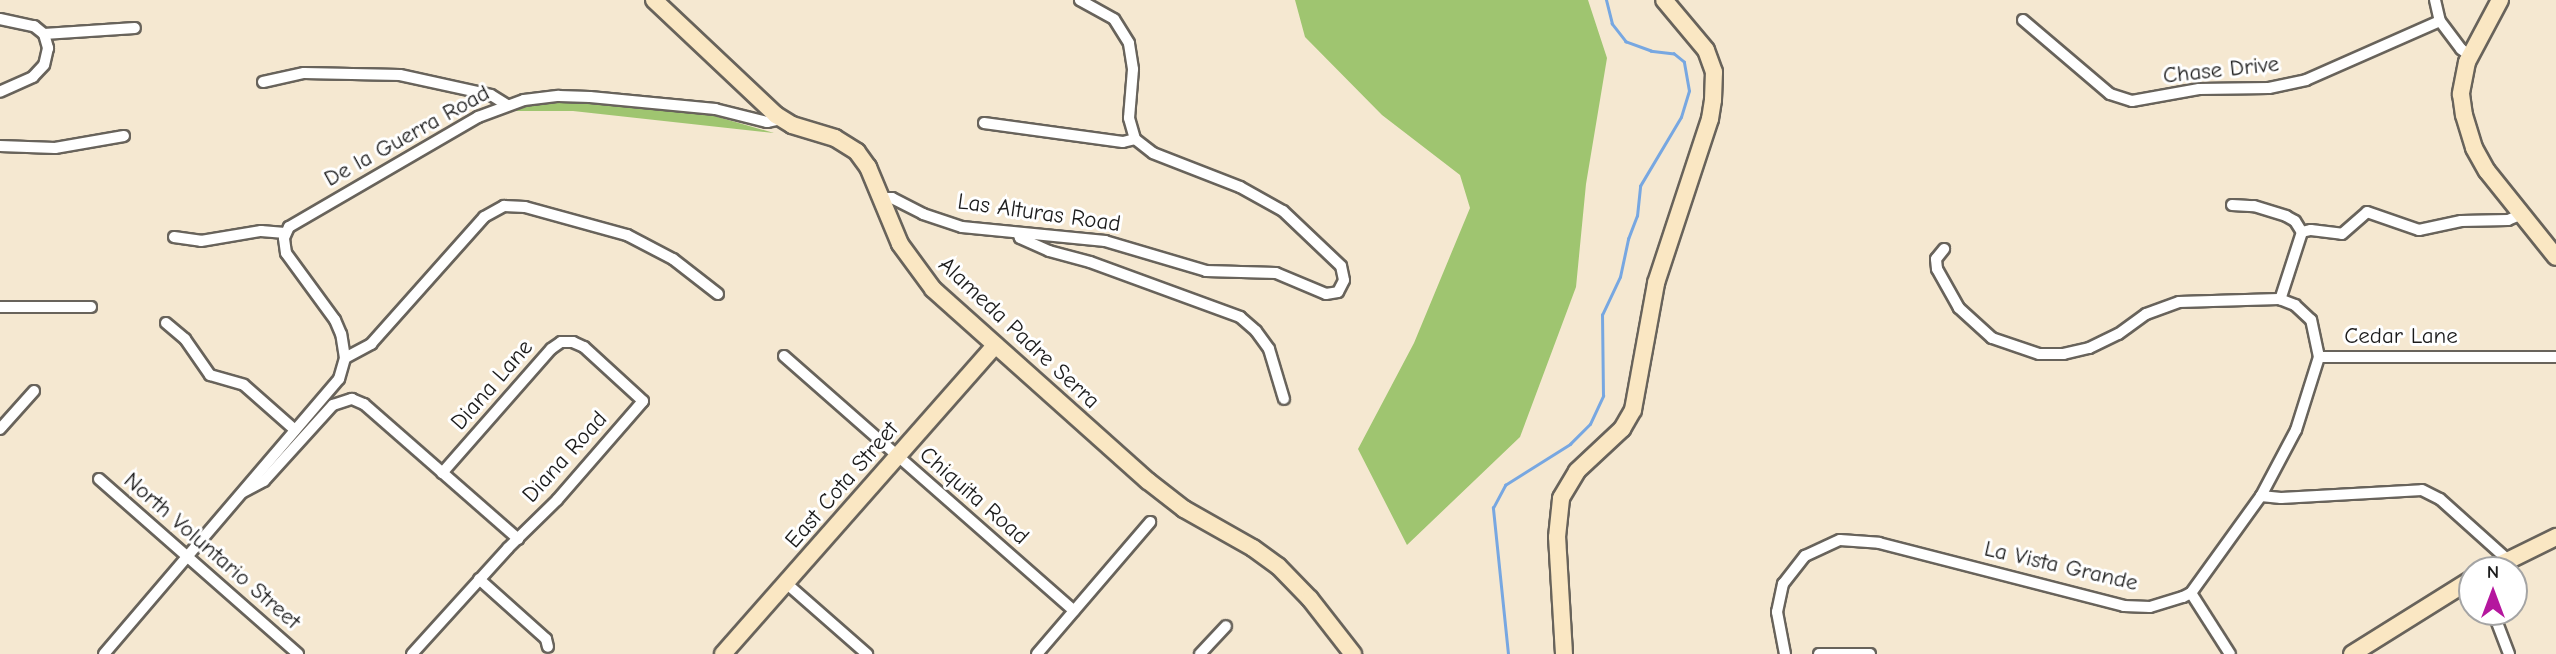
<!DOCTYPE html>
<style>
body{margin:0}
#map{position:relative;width:2556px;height:654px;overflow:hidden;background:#f5e8d1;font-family:"Comic Neue",sans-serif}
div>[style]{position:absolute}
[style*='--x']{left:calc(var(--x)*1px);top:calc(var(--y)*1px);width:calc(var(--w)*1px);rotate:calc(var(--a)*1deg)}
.green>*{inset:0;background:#9fc570}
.stream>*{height:2.5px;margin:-1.25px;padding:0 1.25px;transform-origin:1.25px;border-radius:1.25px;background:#77a7e1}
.roads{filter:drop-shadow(2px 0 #68635b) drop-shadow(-2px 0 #68635b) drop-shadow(0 2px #68635b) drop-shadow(0 -2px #68635b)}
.street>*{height:10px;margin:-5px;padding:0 5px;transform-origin:5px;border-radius:5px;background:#fff}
.secondary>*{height:16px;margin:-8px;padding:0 8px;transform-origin:8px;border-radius:8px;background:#fae7c3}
span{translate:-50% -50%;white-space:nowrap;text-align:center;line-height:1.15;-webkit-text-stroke:6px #fff;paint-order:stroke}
.street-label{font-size:23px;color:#1c1c1c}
.north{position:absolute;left:2458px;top:556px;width:70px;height:70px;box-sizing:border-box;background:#fff;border:2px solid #a4a4a4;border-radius:50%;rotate:0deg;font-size:19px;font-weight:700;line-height:28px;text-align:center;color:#1c1c1c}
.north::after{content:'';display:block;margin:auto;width:24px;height:32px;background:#b5179e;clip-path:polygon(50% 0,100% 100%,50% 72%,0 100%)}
</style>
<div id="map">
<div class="green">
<div style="clip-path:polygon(1295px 0,1588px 0,1607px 58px,1586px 184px,1576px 287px,1520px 437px,1407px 545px,1358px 449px,1414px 343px,1470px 208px,1460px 175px,1382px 115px,1305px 37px)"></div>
<div style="clip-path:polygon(570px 102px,711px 115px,774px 133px,573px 111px,506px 111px,534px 105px)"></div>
</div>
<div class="stream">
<div style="--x:1508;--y:654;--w:147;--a:-95.9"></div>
<div style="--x:1493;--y:508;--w:26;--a:-62"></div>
<div style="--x:1505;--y:485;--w:77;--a:-32.2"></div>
<div style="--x:1570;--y:444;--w:28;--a:-45"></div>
<div style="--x:1590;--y:424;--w:31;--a:-65"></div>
<div style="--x:1603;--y:396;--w:81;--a:-90.7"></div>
<div style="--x:1602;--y:315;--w:42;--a:-64.7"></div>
<div style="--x:1620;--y:277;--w:39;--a:-78"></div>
<div style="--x:1628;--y:239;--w:25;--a:-69"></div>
<div style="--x:1637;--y:216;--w:30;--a:-84"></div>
<div style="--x:1640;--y:186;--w:80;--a:-59.3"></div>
<div style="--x:1681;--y:117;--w:27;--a:-73"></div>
<div style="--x:1689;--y:91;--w:29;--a:-100"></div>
<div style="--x:1684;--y:62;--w:13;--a:-141"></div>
<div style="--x:1674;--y:54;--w:23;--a:-173"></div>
<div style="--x:1651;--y:51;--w:27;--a:-160"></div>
<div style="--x:1626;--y:42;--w:23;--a:-128"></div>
<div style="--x:1612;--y:24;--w:25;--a:-104"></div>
</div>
<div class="roads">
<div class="street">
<div style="--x:2435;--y:0;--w:22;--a:77"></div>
<div style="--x:2440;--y:21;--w:35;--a:53"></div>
<div style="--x:2461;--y:49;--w:10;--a:37"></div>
<div style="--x:0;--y:19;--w:35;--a:12"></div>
<div style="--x:34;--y:26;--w:13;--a:39"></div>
<div style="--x:44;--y:34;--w:15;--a:74"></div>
<div style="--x:48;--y:48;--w:17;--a:103"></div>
<div style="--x:44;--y:65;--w:16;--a:133"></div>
<div style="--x:33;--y:77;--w:36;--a:156"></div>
<div style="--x:2023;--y:20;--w:114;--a:40.4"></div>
<div style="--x:2110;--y:94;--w:23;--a:18"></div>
<div style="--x:2132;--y:101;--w:68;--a:-10.2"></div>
<div style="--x:2199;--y:89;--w:70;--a:-0.8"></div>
<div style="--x:2269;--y:88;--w:38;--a:-12"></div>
<div style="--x:2306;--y:80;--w:146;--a:-23.8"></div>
<div style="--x:44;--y:34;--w:91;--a:-3.8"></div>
<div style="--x:263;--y:82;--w:42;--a:-12.4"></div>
<div style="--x:304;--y:73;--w:96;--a:1.2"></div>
<div style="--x:400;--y:75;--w:93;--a:12.4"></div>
<div style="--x:491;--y:95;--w:19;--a:32"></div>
<div style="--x:984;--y:123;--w:140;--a:7.8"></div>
<div style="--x:1123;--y:142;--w:12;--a:-14"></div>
<div style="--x:0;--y:146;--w:55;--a:2.1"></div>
<div style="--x:55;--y:148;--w:70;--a:-9.9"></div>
<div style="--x:880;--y:198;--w:12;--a:0"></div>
<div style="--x:892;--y:198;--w:35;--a:27"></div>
<div style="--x:923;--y:214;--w:41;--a:18.4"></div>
<div style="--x:962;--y:227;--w:144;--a:5.6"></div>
<div style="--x:1105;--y:241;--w:105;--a:16.5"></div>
<div style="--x:1206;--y:271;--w:70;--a:1.6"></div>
<div style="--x:1276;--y:273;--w:54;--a:22.8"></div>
<div style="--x:1326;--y:294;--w:12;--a:-9"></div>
<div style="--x:1338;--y:292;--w:13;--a:-63"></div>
<div style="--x:1344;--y:280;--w:14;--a:-102"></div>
<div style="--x:1341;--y:266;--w:80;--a:-136.5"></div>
<div style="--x:1283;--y:211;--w:49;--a:-150.8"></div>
<div style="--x:1240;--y:187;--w:93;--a:-158.7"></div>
<div style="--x:1153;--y:153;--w:23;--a:-142"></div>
<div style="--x:1135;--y:139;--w:22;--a:-106"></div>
<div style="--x:1129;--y:118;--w:49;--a:-85.3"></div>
<div style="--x:1133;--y:69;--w:26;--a:-99"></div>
<div style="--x:1129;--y:43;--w:28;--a:-122"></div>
<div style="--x:1114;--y:19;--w:39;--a:-151"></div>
<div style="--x:2232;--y:205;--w:22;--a:3"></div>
<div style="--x:2254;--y:206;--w:34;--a:17"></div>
<div style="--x:2286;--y:216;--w:10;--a:29"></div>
<div style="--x:2295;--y:221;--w:13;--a:58"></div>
<div style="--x:2302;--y:232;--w:71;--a:107.9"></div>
<div style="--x:2302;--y:232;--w:9;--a:-13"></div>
<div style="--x:2311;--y:230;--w:31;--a:7"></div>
<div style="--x:2342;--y:234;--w:33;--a:-41"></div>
<div style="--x:2367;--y:212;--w:55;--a:19.1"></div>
<div style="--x:2419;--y:230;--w:43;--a:-12.1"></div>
<div style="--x:2461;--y:221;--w:47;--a:-1.2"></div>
<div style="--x:2508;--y:220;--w:13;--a:-23"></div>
<div style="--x:1018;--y:233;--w:5;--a:68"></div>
<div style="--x:1020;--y:238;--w:32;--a:24"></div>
<div style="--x:1049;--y:251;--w:42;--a:15"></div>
<div style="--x:1090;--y:262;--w:160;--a:20.1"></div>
<div style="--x:1240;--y:317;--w:21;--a:41"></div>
<div style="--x:1256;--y:331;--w:22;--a:54"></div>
<div style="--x:1269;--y:349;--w:52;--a:73.3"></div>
<div style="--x:174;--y:237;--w:27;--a:8"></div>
<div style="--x:201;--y:241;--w:61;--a:-9.5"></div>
<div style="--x:261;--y:231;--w:24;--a:5"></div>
<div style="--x:0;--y:307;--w:91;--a:0"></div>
<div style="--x:166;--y:323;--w:25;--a:40"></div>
<div style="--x:185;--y:339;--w:44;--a:55.2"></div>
<div style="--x:210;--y:375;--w:35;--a:16"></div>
<div style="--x:244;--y:385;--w:68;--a:41.4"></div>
<div style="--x:784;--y:356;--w:386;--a:41.3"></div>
<div style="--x:2319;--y:357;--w:237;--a:0"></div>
<div style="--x:345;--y:358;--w:30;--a:-28"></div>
<div style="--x:371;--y:344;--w:170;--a:-48.3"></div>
<div style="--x:484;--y:217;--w:23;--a:-29"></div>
<div style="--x:504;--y:206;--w:21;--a:3"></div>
<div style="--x:525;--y:207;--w:106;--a:15.4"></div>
<div style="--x:627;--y:235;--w:52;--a:27.6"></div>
<div style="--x:673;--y:259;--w:57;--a:37.9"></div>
<div style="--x:0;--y:429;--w:51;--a:-48.2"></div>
<div style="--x:99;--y:479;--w:265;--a:41.3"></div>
<div style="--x:243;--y:492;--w:24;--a:-28"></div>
<div style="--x:264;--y:481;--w:103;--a:-47.8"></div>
<div style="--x:333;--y:405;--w:20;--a:-18"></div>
<div style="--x:352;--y:399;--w:13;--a:23"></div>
<div style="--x:364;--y:404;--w:205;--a:41.2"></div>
<div style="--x:2261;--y:496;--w:20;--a:6"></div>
<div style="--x:2281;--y:498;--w:141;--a:-3.2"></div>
<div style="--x:2422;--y:490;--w:20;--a:27"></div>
<div style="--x:2440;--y:499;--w:91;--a:41.9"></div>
<div style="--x:479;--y:579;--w:90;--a:41.8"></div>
<div style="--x:546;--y:639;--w:8;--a:76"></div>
<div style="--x:786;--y:583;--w:108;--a:41.2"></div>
<div style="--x:2191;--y:593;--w:72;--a:57.4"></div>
<div style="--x:2493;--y:612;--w:45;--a:69.1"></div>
<div style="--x:104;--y:654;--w:362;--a:-49.5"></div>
<div style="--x:339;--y:379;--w:22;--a:-74"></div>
<div style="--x:345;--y:358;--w:24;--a:-99"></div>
<div style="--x:341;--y:334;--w:15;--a:-113"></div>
<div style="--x:335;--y:320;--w:83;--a:-126.2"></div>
<div style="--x:286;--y:253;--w:15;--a:-98"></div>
<div style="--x:284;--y:238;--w:12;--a:-66"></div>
<div style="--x:289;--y:227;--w:219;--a:-30.2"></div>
<div style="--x:478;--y:117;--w:49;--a:-20.3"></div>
<div style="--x:524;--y:100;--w:35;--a:-7"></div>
<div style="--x:559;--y:96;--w:31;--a:2"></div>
<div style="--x:590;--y:97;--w:126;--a:5.5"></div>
<div style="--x:715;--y:109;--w:54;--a:14"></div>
<div style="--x:767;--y:122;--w:14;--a:-12"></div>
<div style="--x:412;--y:654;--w:143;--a:-47.8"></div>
<div style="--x:508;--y:548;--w:69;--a:-44.4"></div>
<div style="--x:557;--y:500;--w:131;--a:-49"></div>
<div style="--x:643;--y:401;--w:80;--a:-137.5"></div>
<div style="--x:584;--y:347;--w:12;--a:-156"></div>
<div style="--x:573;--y:342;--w:12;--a:180"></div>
<div style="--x:561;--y:342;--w:12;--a:145"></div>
<div style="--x:551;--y:349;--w:165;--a:131.3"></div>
<div style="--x:1037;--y:654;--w:174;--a:-49.4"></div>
<div style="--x:1200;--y:654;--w:38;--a:-47"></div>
<div style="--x:1785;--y:654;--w:43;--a:-100.8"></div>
<div style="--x:1777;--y:612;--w:29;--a:-78"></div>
<div style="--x:1783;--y:584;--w:36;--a:-52"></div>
<div style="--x:1805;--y:556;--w:38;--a:-25"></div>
<div style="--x:1840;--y:540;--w:39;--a:4"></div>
<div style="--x:1879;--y:543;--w:253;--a:14.4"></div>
<div style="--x:2124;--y:606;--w:26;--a:2"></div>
<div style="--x:2150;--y:607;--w:34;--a:-17"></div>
<div style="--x:2183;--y:597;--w:9;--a:-27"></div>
<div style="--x:2191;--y:593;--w:120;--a:-54.2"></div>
<div style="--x:2261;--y:496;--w:75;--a:-62.1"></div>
<div style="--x:2296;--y:430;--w:77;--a:-72.5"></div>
<div style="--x:2319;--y:357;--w:38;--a:-102"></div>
<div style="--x:2311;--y:320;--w:22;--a:-137"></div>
<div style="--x:2295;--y:305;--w:17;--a:-159"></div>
<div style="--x:2279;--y:299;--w:100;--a:178.3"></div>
<div style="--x:2179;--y:302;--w:35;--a:160"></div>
<div style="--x:2146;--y:314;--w:34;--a:144"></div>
<div style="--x:2118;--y:334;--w:32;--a:154"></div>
<div style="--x:2089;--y:348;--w:26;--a:167"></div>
<div style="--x:2064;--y:354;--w:25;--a:180"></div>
<div style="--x:2039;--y:354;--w:50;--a:-161.2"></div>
<div style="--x:1992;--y:338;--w:45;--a:-137.7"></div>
<div style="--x:1959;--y:308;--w:45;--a:-119.4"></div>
<div style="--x:1937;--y:269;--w:10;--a:-96"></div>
<div style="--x:1936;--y:259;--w:13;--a:-51"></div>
<div style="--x:1819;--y:654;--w:51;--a:0"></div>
</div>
<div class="secondary">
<div style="--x:654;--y:0;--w:168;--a:43.3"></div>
<div style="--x:776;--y:115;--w:19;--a:32"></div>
<div style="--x:792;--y:125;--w:45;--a:16.8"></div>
<div style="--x:835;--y:138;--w:26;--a:32"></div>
<div style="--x:857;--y:152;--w:19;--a:54"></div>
<div style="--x:868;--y:167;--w:83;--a:67.4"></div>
<div style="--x:900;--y:244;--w:56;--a:53.7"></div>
<div style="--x:933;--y:289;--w:288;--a:41.8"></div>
<div style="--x:1148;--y:481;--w:46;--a:37.9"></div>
<div style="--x:1184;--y:509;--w:79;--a:29.5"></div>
<div style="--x:1253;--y:548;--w:31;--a:36"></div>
<div style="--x:1278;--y:566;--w:46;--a:45.9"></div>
<div style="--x:1310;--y:599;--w:70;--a:52"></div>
<div style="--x:2500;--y:0;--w:70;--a:118"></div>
<div style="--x:2467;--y:62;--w:33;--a:101"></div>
<div style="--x:2461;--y:94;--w:21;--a:82"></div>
<div style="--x:2464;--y:115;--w:34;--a:73"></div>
<div style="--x:2474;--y:148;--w:26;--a:61"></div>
<div style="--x:2487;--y:171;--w:110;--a:51.3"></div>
<div style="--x:2489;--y:570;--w:75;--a:-26.2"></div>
<div style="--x:723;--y:654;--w:411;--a:-48.6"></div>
<div style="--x:1564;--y:654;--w:117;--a:-93.4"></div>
<div style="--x:1557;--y:537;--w:39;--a:-84"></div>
<div style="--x:1561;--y:498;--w:31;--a:-59"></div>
<div style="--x:1577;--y:471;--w:62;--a:-43"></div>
<div style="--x:1622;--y:429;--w:22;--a:-60"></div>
<div style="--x:1633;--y:410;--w:129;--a:-79.7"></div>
<div style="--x:1656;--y:283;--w:173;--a:-71.8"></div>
<div style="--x:1710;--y:119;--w:19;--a:-81"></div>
<div style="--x:1713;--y:100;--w:28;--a:-88"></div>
<div style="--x:1714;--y:72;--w:23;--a:-110"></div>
<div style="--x:1706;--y:50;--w:65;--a:-130"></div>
<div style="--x:2352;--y:654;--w:142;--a:-32"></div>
</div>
</div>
<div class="street-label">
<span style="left:2221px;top:70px;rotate:-6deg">Chase Drive</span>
<span style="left:407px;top:136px;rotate:-29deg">De la Guerra Road</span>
<span style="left:1039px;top:213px;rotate:8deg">Las Alturas Road</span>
<span style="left:1019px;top:333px;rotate:43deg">Alameda Padre Serra</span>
<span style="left:2401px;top:336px">Cedar Lane</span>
<span style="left:492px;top:385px;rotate:-49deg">Diana Lane</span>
<span style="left:565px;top:457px;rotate:-48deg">Diana Road</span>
<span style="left:842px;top:485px;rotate:-49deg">East Cota Street</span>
<span style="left:974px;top:496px;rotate:41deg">Chiquita Road</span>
<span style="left:212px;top:551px;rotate:41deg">North Voluntario Street</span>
<span style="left:2061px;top:566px;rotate:13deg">La Vista Grande</span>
</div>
<div class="north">N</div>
</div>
